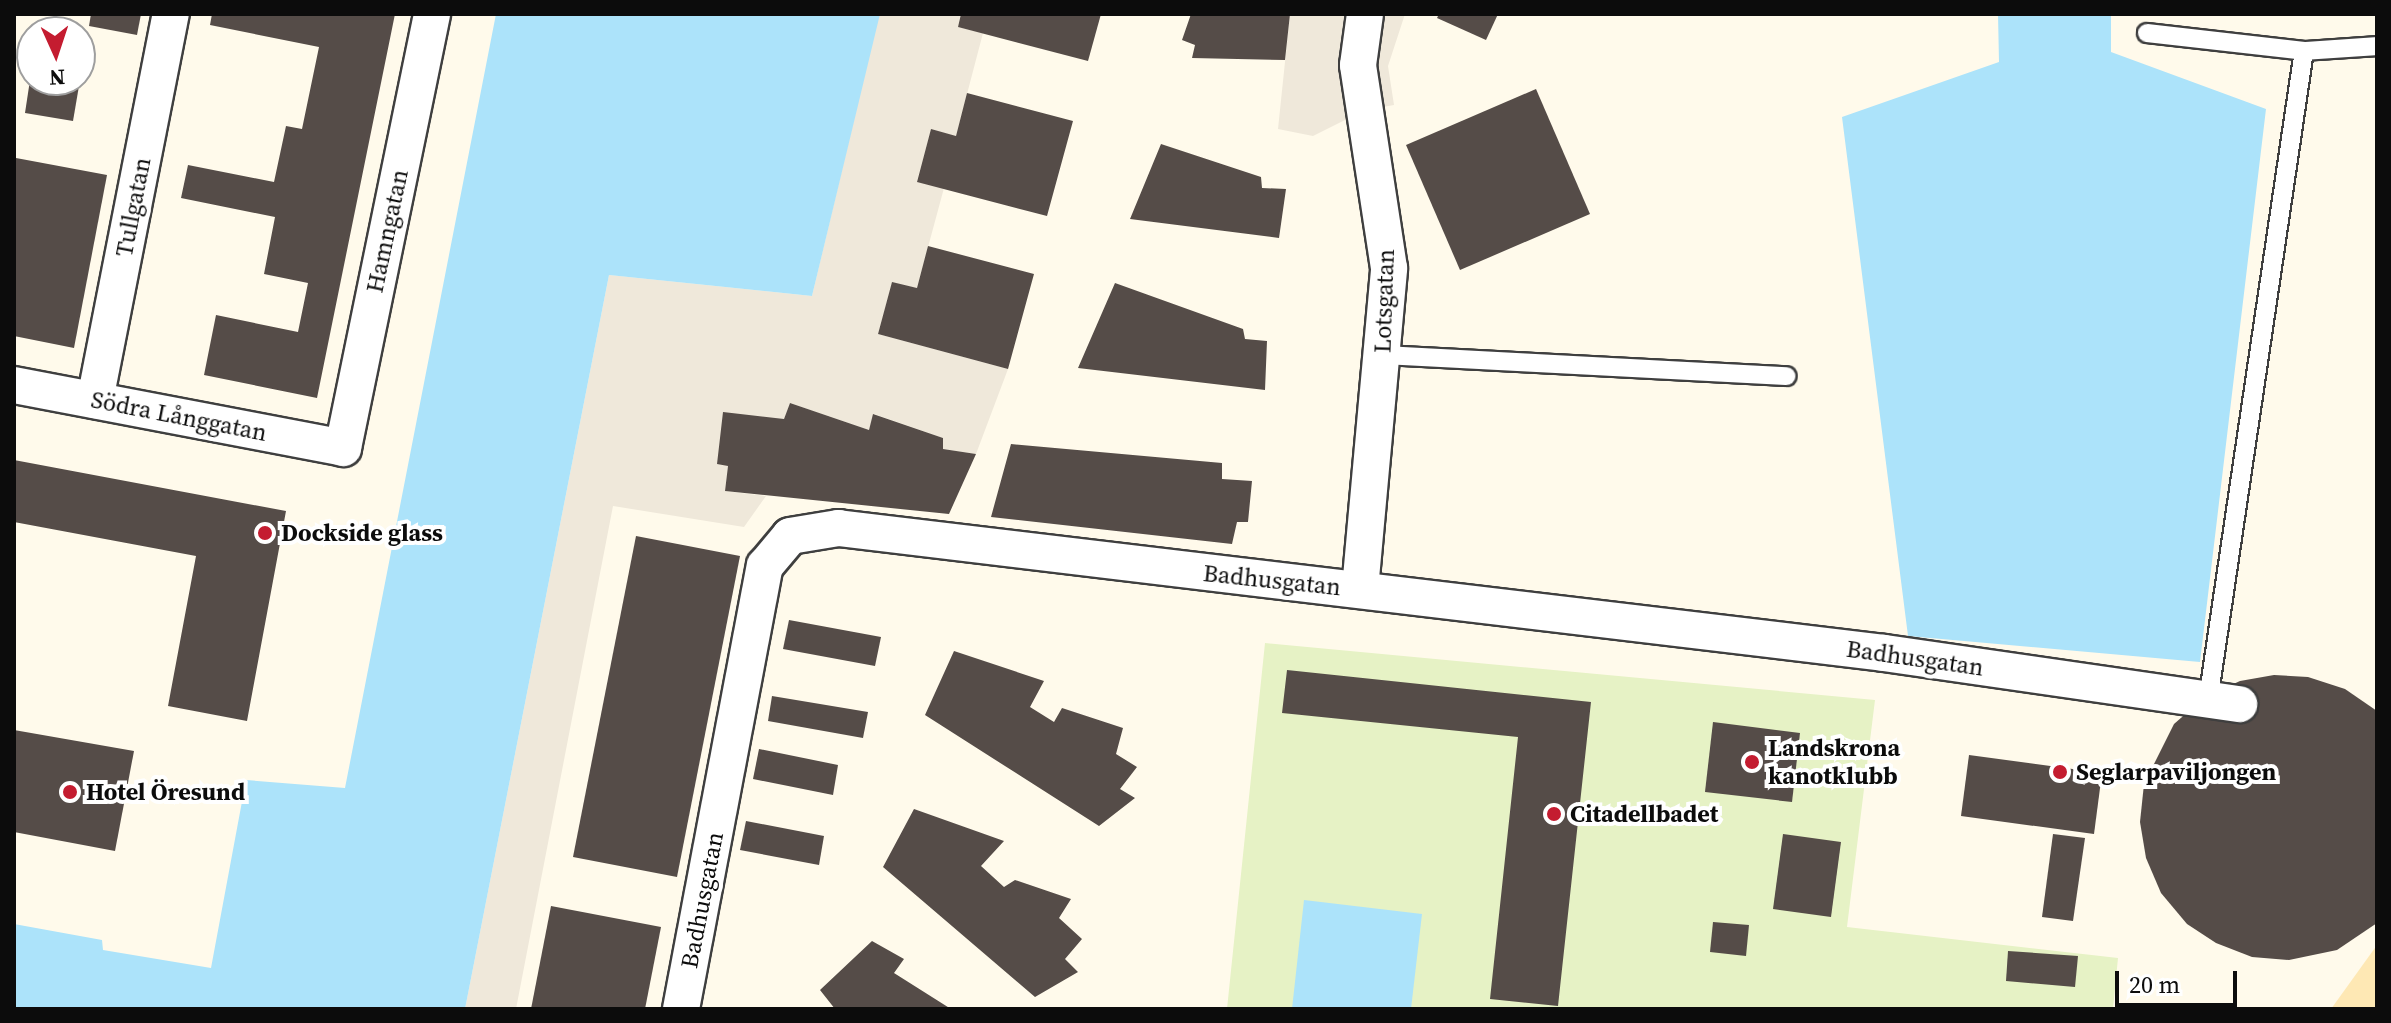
<!DOCTYPE html>
<meta charset="utf-8">
<style>
body{margin:0}
#map{position:relative;width:2391px;height:1023px;overflow:hidden;background:#fffaeb;font-family:"Source Serif 4",serif}
div>[style]{position:absolute}
[style*='--x']{left:calc(var(--x)*1px);top:calc(var(--y)*1px);width:calc(var(--w)*1px);rotate:calc(var(--a)*1deg)}
.sand>*{inset:0;background:#fee8b4}
.pitch>*{inset:0;background:#e6f2c5}
.plaza>*{inset:0;background:#efe8da}
.water>*{inset:0;background:#ace3fa}
.building>*{inset:0;background:#554c48}
.roads{filter:drop-shadow(2px 0 #3f3f3f) drop-shadow(-2px 0 #3f3f3f) drop-shadow(0 2px #3f3f3f) drop-shadow(0 -2px #3f3f3f)}
.service>*{height:18px;margin:-9px;padding:0 9px;transform-origin:9px;border-radius:9px;background:#fff}
.minor>*{height:36px;margin:-18px;padding:0 18px;transform-origin:18px;border-radius:18px;background:#fff}
.dots>*{width:22px;height:22px;translate:-50% -50%;box-sizing:border-box;border:4px solid #fff;border-radius:50%}
span{translate:-50% -50%;white-space:nowrap;text-align:center;line-height:1.15;-webkit-text-stroke:8px #fff;paint-order:stroke}
.street-label{font-size:24px;color:#0c0c0c}
.poi-label{font-size:24px;color:#0c0c0c;font-weight:700}
.left{translate:0 -50%;text-align:left}
.frame{position:absolute;inset:0;border:16px solid #0c0c0c;pointer-events:none}
.north{position:absolute;left:16px;top:16px;width:80px;height:80px;box-sizing:border-box;background:#fff;border:2px solid #9e9e9e;border-radius:50%;rotate:177deg;font-size:22px;font-weight:700;line-height:32px;text-align:center;color:#0c0c0c}
.north::after{content:'';display:block;margin:auto;width:28px;height:36px;background:#c41c30;clip-path:polygon(50% 0,100% 100%,50% 72%,0 100%)}
.scale{position:absolute;left:2115px;top:971px;width:122px;height:36px;box-sizing:border-box;border:4px solid #0c0c0c;border-top:0;padding-left:10px;font-size:24px;line-height:28px;white-space:nowrap;color:#0c0c0c;-webkit-text-stroke:6px #fff;paint-order:stroke}
</style>
<div id="map">
<div class="sand">
<div style="clip-path:polygon(2377px 945px,2377px 1009px,2331px 1009px)"></div>
</div>
<div class="pitch">
<div style="clip-path:polygon(1265px 643px,1875px 700px,1847px 927px,2118px 958px,2113px 1009px,1227px 1009px)"></div>
</div>
<div class="plaza">
<div style="clip-path:polygon(879px 14px,961px 14px,958px 27px,983px 33px,956px 136px,931px 130px,917px 181px,944px 188px,917px 288px,892px 283px,878px 334px,1008px 369px,976px 454px,943px 449px,943px 438px,874px 414px,869px 430px,790px 403px,784px 419px,728px 466px,725px 491px,766px 496px,744px 527px,613px 506px,516px 1009px,465px 1009px,609px 275px,812px 296px)"></div>
<div style="clip-path:polygon(1290px 14px,1405px 14px,1388px 66px,1394px 105px,1365px 110px,1313px 136px,1278px 129px)"></div>
</div>
<div class="water">
<div style="clip-path:polygon(496px 14px,880px 14px,812px 296px,609px 275px,465px 1009px,14px 1009px,14px 924px,102px 940px,103px 950px,211px 968px,246px 780px,345px 788px)"></div>
<div style="clip-path:polygon(1998px 14px,2111px 14px,2111px 52px,2266px 109px,2200px 662px,1908px 636px,1842px 117px,1999px 62px)"></div>
<div style="clip-path:polygon(1304px 900px,1422px 914px,1411px 1009px,1292px 1009px)"></div>
</div>
<div class="building">
<div style="clip-path:polygon(91px 14px,141px 14px,137px 35px,89px 26px)"></div>
<div style="clip-path:polygon(212px 14px,395px 14px,317px 398px,204px 375px,216px 315px,298px 332px,308px 283px,264px 274px,275px 217px,181px 198px,188px 165px,274px 182px,286px 126px,302px 129px,319px 47px,210px 25px)"></div>
<div style="clip-path:polygon(961px 14px,1101px 14px,1088px 61px,958px 27px)"></div>
<div style="clip-path:polygon(1191px 14px,1290px 14px,1285px 60px,1192px 58px,1195px 45px,1182px 40px)"></div>
<div style="clip-path:polygon(1439px 14px,1498px 14px,1486px 40px,1437px 18px)"></div>
<div style="clip-path:polygon(80px 36px,88px 37px,82px 72px,80px 72px)"></div>
<div style="clip-path:polygon(30px 80px,80px 80px,73px 121px,25px 113px)"></div>
<div style="clip-path:polygon(1536px 89px,1590px 214px,1460px 270px,1406px 145px)"></div>
<div style="clip-path:polygon(967px 93px,1073px 121px,1047px 216px,917px 182px,931px 129px,956px 136px)"></div>
<div style="clip-path:polygon(1161px 144px,1261px 177px,1262px 188px,1286px 189px,1279px 238px,1130px 219px)"></div>
<div style="clip-path:polygon(16px 158px,107px 175px,74px 348px,14px 336px)"></div>
<div style="clip-path:polygon(928px 246px,1034px 274px,1008px 369px,878px 334px,892px 282px,917px 288px)"></div>
<div style="clip-path:polygon(1115px 283px,1243px 329px,1245px 339px,1267px 341px,1265px 390px,1078px 368px)"></div>
<div style="clip-path:polygon(790px 403px,869px 430px,873px 414px,943px 438px,943px 449px,976px 454px,949px 514px,725px 491px,728px 466px,717px 464px,723px 412px,784px 419px)"></div>
<div style="clip-path:polygon(1011px 444px,1222px 463px,1222px 479px,1252px 481px,1248px 522px,1237px 522px,1232px 544px,991px 517px)"></div>
<div style="clip-path:polygon(14px 460px,286px 511px,247px 721px,168px 706px,196px 556px,14px 522px)"></div>
<div style="clip-path:polygon(636px 536px,740px 556px,677px 877px,573px 857px)"></div>
<div style="clip-path:polygon(789px 620px,881px 637px,875px 666px,783px 649px)"></div>
<div style="clip-path:polygon(954px 651px,1044px 681px,1030px 707px,1054px 722px,1062px 708px,1123px 728px,1116px 754px,1137px 767px,1120px 789px,1135px 798px,1099px 826px,925px 715px)"></div>
<div style="clip-path:polygon(1287px 670px,1591px 702px,1558px 1006px,1490px 999px,1518px 737px,1282px 713px)"></div>
<div style="clip-path:polygon(2274px 675px,2308px 677px,2345px 689px,2377px 711px,2377px 923px,2337px 950px,2289px 960px,2252px 957px,2216px 943px,2187px 924px,2161px 893px,2146px 858px,2140px 822px,2144px 784px,2174px 724px,2205px 697px,2240px 681px)"></div>
<div style="clip-path:polygon(772px 696px,868px 712px,863px 738px,768px 721px)"></div>
<div style="clip-path:polygon(1713px 722px,1800px 733px,1792px 802px,1705px 792px)"></div>
<div style="clip-path:polygon(14px 730px,134px 751px,115px 851px,14px 832px)"></div>
<div style="clip-path:polygon(759px 749px,838px 765px,833px 795px,753px 779px)"></div>
<div style="clip-path:polygon(1969px 755px,2102px 773px,2094px 834px,1961px 816px)"></div>
<div style="clip-path:polygon(914px 809px,1004px 841px,981px 866px,1004px 887px,1015px 880px,1071px 899px,1059px 918px,1082px 939px,1065px 959px,1078px 972px,1035px 997px,883px 867px)"></div>
<div style="clip-path:polygon(746px 821px,824px 836px,819px 865px,740px 850px)"></div>
<div style="clip-path:polygon(1783px 834px,1841px 842px,1831px 917px,1773px 909px)"></div>
<div style="clip-path:polygon(2053px 834px,2085px 838px,2073px 921px,2042px 917px)"></div>
<div style="clip-path:polygon(551px 906px,661px 927px,645px 1009px,531px 1009px)"></div>
<div style="clip-path:polygon(1713px 922px,1749px 925px,1746px 956px,1710px 952px)"></div>
<div style="clip-path:polygon(872px 941px,904px 959px,894px 973px,951px 1009px,835px 1009px,820px 990px)"></div>
<div style="clip-path:polygon(2008px 951px,2078px 956px,2075px 987px,2006px 981px)"></div>
</div>
<div class="roads">
<div class="service">
<div style="--x:2147;--y:33;--w:158;--a:6.5"></div>
<div style="--x:1383;--y:355;--w:404;--a:3"></div>
<div style="--x:2208;--y:700;--w:656;--a:-81.59"></div>
<div style="--x:2304;--y:51;--w:73;--a:-3.9"></div>
</div>
<div class="minor">
<div style="--x:14;--y:385;--w:335;--a:10.8"></div>
<div style="--x:343;--y:448;--w:443;--a:-78.4"></div>
<div style="--x:95;--y:400;--w:393;--a:-78.9"></div>
<div style="--x:1360;--y:589;--w:322;--a:-84.8"></div>
<div style="--x:1389;--y:268;--w:205;--a:-98.7"></div>
<div style="--x:1358;--y:65;--w:51;--a:-82.2"></div>
<div style="--x:681;--y:1009;--w:451;--a:-79.3"></div>
<div style="--x:765;--y:566;--w:39;--a:-50"></div>
<div style="--x:790;--y:536;--w:49;--a:-9.5"></div>
<div style="--x:838;--y:528;--w:1053;--a:6.81"></div>
<div style="--x:1884;--y:653;--w:359;--a:8.2"></div>
</div>
</div>
<div class="dots">
<div style="left:265px;top:533px;background:#c41c30"></div>
<div style="left:1752px;top:762px;background:#c41c30"></div>
<div style="left:2060px;top:772px;background:#c41c30"></div>
<div style="left:70px;top:792px;background:#c41c30"></div>
<div style="left:1554px;top:814px;background:#c41c30"></div>
</div>
<div class="street-label">
<span style="left:133px;top:207px;rotate:-79deg">Tullgatan</span>
<span style="left:387px;top:231px;rotate:-78deg">Hamngatan</span>
<span style="left:1384px;top:301px;rotate:-88deg">Lotsgatan</span>
<span style="left:179px;top:416px;rotate:11deg">Södra Långgatan</span>
<span style="left:1272px;top:580px;rotate:6deg">Badhusgatan</span>
<span style="left:1915px;top:658px;rotate:8deg">Badhusgatan</span>
<span style="left:702px;top:900px;rotate:-79deg">Badhusgatan</span>
</div>
<div class="poi-label">
<span class="left" style="left:281px;top:533px">Dockside glass</span>
<span class="left" style="left:1768px;top:762px">Landskrona<br>kanotklubb</span>
<span class="left" style="left:2076px;top:772px">Seglarpaviljongen</span>
<span class="left" style="left:86px;top:792px">Hotel Öresund</span>
<span class="left" style="left:1570px;top:814px">Citadellbadet</span>
</div>
<div class="frame"></div>
<div class="north">N</div>
<div class="scale">20 m</div>
</div>
